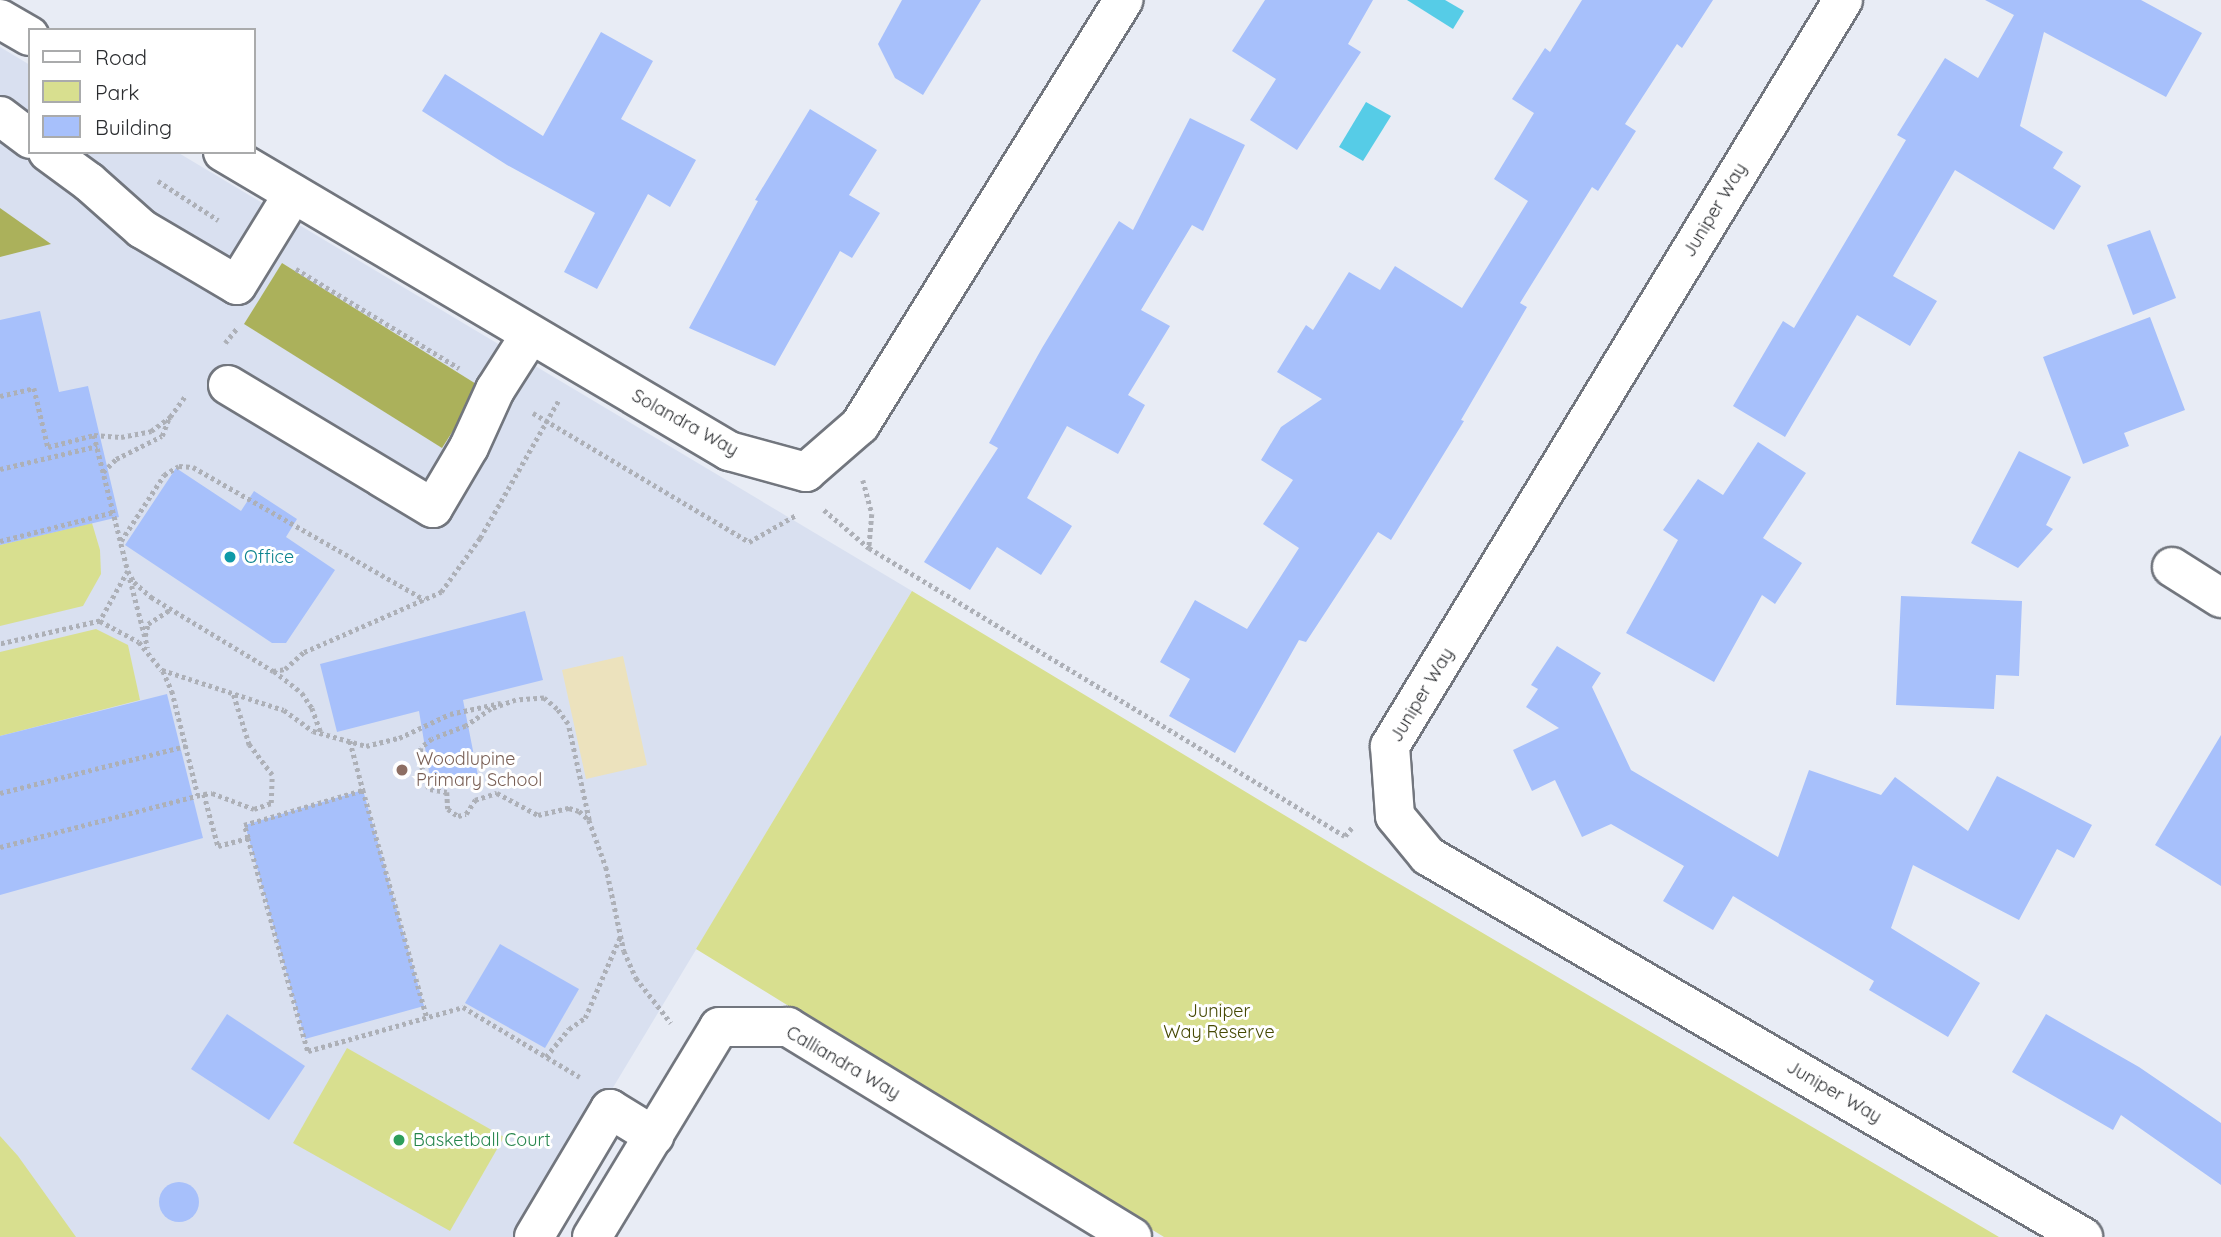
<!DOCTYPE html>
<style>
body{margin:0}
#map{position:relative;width:2221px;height:1237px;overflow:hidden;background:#e8ecf5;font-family:Quicksand,sans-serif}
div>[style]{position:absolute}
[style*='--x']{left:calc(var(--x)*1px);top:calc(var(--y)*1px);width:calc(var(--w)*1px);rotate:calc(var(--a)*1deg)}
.built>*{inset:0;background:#d9e0f0}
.green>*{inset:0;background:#d8df8f}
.forest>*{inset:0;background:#abb15b}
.sand>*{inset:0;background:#ece2bd}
.water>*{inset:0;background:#56cce7}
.building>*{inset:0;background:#a7c0fb}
.round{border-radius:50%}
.path>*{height:4.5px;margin-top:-2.25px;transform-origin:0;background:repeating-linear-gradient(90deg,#adb0b7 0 3.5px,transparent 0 7px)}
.roads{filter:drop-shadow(2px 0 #72767e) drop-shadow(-2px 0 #72767e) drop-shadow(0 2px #72767e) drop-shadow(0 -2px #72767e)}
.minor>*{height:38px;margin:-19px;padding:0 19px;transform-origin:19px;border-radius:19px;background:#fff}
.dots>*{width:19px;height:19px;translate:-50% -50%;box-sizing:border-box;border:4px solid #fff;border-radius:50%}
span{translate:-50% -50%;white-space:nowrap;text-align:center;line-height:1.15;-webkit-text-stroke:6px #fff;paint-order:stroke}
.street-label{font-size:18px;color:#2a2c2f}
.culture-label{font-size:18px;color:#0d838f}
.left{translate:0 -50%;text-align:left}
.education-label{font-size:18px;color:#785e54}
.park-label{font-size:18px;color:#464904}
.leisure-label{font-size:18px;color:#27864d}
.legend{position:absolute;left:28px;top:28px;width:228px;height:126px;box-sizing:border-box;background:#fff;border:2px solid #aaabac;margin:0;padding:9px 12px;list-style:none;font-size:21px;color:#2a2c2f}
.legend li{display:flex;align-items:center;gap:14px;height:35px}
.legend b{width:35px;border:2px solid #aaabac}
</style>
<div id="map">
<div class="built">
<div style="clip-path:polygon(0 47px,30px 65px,30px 152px,177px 152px,912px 591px,523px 1237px,0 1237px)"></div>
</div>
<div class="green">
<div style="clip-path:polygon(92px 523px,100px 550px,101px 574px,83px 606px,0 626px,0 545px)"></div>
<div style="clip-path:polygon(912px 591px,1369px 866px,1999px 1237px,1164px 1237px,696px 949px)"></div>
<div style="clip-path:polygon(96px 629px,128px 645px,140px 700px,0 736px,0 652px)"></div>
<div style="clip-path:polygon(347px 1048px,504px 1137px,450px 1231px,293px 1143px)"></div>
<div style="clip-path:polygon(0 1136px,18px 1156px,76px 1237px,0 1237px)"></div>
</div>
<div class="forest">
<div style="clip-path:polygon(0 208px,51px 244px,0 257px)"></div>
<div style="clip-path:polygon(282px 263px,481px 387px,442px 448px,244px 324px)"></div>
</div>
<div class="sand">
<div style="clip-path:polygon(623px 656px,647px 765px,586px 779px,562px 670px)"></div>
</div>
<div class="water">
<div style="clip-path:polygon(1407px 0,1445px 0,1464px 11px,1453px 29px)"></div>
<div style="clip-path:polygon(1366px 102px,1391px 116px,1363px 161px,1339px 147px)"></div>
</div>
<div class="building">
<div style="clip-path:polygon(902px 0,981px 0,923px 95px,895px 78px,878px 44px)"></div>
<div style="clip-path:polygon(1265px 0,1373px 0,1348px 44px,1361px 52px,1297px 150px,1250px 120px,1276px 79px,1232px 51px)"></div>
<div style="clip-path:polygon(1582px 0,1713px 0,1682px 48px,1677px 44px,1625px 124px,1636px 131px,1598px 191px,1592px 187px,1520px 303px,1527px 307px,1461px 420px,1464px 421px,1391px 540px,1378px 532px,1306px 642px,1299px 640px,1235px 753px,1169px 716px,1190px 679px,1160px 662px,1195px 600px,1247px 629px,1299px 548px,1263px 524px,1293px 480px,1261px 460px,1281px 427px,1322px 399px,1277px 372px,1306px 325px,1313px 330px,1349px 272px,1380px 290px,1395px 266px,1462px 308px,1528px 201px,1494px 179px,1534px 113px,1512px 99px,1545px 48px,1550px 52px)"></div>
<div style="clip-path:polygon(1985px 0,2141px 0,2202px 33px,2166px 97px,2044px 32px,2020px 126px,2063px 152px,2053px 168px,2081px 186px,2054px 230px,1955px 170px,1893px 276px,1937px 301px,1910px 346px,1857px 315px,1785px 437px,1733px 406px,1783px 321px,1794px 328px,1906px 140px,1897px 135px,1945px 58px,1978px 78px,2014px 15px)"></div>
<div style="clip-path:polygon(601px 32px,653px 61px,621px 119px,696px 160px,670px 207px,648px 194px,597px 289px,564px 272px,595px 213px,507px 165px,422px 111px,445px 74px,543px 136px)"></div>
<div style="clip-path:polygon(810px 109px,877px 150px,849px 195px,880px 213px,852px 258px,840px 251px,775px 366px,689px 328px,758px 201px,755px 200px)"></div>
<div style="clip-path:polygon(1190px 118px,1245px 145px,1203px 231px,1192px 225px,1141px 310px,1170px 326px,1128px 395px,1145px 405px,1118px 454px,1067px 426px,1027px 498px,1072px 526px,1041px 575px,997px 547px,970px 590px,924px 562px,998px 448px,989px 443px,1042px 348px,1119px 221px,1133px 230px)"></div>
<div style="clip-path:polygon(2150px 230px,2176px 298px,2133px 315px,2107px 245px)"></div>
<div style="clip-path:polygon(40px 311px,59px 392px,88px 386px,119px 517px,0 545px,0 320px)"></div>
<div style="clip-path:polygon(2150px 317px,2185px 410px,2124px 433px,2129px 446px,2083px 464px,2043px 357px)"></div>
<div style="clip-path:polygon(1758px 442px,1806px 473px,1763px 538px,1802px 563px,1775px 604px,1762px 595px,1714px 682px,1626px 633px,1678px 540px,1663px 530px,1698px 479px,1723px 495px)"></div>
<div style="clip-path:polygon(2019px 451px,2071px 477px,2046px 525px,2053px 529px,2018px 568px,1971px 543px)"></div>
<div style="clip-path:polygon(176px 468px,241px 511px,254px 491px,297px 519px,286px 537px,335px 570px,286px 643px,272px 643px,125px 545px)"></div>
<div style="clip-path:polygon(1901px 596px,2022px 601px,2019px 676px,1996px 675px,1994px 709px,1896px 705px)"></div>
<div style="clip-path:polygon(525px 611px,543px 680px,463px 700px,479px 781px,432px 790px,419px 711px,337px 732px,320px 664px)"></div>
<div style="clip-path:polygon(1557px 646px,1601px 673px,1592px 687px,1631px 770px,1778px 857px,1809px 770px,1881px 795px,1895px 777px,1968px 831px,1997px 776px,2092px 825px,2074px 858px,2057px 849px,2019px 920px,1913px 865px,1891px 928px,1980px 983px,1948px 1037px,1869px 990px,1874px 981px,1733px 896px,1713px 930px,1663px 901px,1684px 866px,1611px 824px,1582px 837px,1555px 780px,1532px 791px,1513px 750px,1559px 728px,1526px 707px,1538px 689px,1531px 685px)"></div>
<div style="clip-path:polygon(167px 694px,203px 838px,0 895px,0 736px)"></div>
<div style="clip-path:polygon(2221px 735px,2221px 886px,2155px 845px)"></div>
<div style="clip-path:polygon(363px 790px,424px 1006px,305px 1039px,245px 825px)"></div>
<div style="clip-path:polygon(500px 944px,579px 989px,545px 1048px,465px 1003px)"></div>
<div style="clip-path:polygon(227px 1014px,305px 1066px,269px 1120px,191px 1069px)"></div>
<div style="clip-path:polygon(2046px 1014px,2139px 1067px,2221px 1123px,2221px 1185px,2121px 1115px,2113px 1130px,2012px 1072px)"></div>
<div class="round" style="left:159px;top:1182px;width:40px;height:40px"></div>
</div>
<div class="path">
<div style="--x:158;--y:181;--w:72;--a:33"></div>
<div style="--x:296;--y:269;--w:191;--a:31.3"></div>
<div style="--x:225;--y:343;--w:19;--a:-51"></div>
<div style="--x:0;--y:396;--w:35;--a:-13"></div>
<div style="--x:34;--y:388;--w:61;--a:76.7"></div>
<div style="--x:48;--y:447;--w:48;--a:-14.6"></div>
<div style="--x:94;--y:435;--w:140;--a:76"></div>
<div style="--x:128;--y:571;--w:57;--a:119.2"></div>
<div style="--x:100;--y:621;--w:103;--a:167"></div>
<div style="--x:533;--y:413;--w:252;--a:30.8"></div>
<div style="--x:749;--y:542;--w:54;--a:-29.9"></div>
<div style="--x:94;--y:435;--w:27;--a:4"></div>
<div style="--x:121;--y:437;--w:31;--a:-11"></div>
<div style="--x:151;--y:431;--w:24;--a:-36"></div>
<div style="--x:170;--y:417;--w:27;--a:-54"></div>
<div style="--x:0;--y:469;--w:100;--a:-13.3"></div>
<div style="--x:103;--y:472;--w:18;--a:-45"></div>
<div style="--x:116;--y:459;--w:51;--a:-26.6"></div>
<div style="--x:162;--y:436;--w:19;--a:-69"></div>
<div style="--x:863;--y:480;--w:35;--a:75"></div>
<div style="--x:872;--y:514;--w:34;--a:95"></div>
<div style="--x:869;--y:548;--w:556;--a:31.18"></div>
<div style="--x:1345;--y:836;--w:13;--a:-51"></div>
<div style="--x:824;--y:510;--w:59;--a:40.2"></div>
<div style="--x:0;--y:541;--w:118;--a:-14.3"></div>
<div style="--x:121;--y:541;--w:79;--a:-56.9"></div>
<div style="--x:164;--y:475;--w:17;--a:-31"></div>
<div style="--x:179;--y:466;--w:14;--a:4"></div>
<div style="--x:193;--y:467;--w:267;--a:29.8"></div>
<div style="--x:128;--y:571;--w:13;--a:61"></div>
<div style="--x:134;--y:582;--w:23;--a:41"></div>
<div style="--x:151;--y:597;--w:143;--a:31.2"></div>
<div style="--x:273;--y:671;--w:12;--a:-9"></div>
<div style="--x:285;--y:669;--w:25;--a:-42"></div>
<div style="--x:304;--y:652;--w:150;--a:-23.7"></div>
<div style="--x:441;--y:592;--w:67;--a:-54.2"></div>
<div style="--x:480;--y:538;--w:158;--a:-60.3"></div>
<div style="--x:130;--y:579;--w:71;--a:75.4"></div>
<div style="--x:100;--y:621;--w:44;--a:28.3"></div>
<div style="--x:139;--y:642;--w:36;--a:51"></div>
<div style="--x:162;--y:670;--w:128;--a:18.2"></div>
<div style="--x:284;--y:710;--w:36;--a:36"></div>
<div style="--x:313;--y:731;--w:55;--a:15.8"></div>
<div style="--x:366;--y:746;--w:34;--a:-14"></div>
<div style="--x:399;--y:738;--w:56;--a:-25.2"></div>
<div style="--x:450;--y:714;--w:52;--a:-12.2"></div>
<div style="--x:145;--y:636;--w:12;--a:-76"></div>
<div style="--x:148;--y:624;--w:27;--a:-33"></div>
<div style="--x:163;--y:671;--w:22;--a:66"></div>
<div style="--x:172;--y:691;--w:107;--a:76"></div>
<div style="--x:274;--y:671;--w:36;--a:38"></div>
<div style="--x:302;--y:693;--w:18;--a:56"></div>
<div style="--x:312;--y:708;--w:27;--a:70"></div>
<div style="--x:350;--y:741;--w:51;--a:75.1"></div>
<div style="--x:0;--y:793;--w:192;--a:-14.2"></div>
<div style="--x:204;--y:794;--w:54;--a:74.9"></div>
<div style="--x:218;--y:846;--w:31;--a:-15"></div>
<div style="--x:248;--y:838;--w:221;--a:74.3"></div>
<div style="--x:308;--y:1051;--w:161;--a:-15.8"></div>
<div style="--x:463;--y:1007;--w:136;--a:30.9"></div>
<div style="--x:589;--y:820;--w:98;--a:-102.3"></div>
<div style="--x:568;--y:724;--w:19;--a:-126"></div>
<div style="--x:557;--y:709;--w:17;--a:-140"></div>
<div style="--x:544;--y:698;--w:28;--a:176"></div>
<div style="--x:516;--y:700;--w:27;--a:160"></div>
<div style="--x:491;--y:709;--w:30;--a:146"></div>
<div style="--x:466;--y:726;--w:36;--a:159"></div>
<div style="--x:432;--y:739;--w:14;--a:141"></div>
<div style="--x:421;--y:748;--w:11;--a:95"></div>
<div style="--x:420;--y:759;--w:27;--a:75"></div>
<div style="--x:427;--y:785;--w:5;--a:53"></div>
<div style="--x:430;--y:789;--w:17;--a:10"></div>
<div style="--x:447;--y:792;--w:17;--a:87"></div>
<div style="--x:448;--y:809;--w:12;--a:35"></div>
<div style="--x:458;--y:816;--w:8;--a:-14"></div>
<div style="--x:466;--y:814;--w:17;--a:-57"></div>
<div style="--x:475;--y:800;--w:23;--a:-18"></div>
<div style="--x:497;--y:793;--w:47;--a:28.2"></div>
<div style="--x:538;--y:815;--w:32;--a:-13"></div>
<div style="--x:569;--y:808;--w:10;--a:17"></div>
<div style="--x:579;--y:811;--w:13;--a:42"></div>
<div style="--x:589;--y:820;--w:50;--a:70.1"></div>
<div style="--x:606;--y:867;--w:86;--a:77.9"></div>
<div style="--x:624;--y:951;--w:30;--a:66"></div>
<div style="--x:636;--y:978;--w:57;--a:52.1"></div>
<div style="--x:248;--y:838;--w:14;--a:-107"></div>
<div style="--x:244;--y:825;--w:124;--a:-16.4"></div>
<div style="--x:363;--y:790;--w:236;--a:74.3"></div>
<div style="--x:0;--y:847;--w:211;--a:-14.6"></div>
<div style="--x:204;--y:794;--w:8;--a:-7"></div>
<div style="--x:212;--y:793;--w:45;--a:20.9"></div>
<div style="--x:254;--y:809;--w:18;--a:-19"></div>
<div style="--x:271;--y:803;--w:28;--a:-88"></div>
<div style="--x:272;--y:775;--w:38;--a:-127"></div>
<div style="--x:249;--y:745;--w:53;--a:-107.4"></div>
<div style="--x:546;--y:1057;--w:36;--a:-51"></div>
<div style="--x:569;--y:1029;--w:19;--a:-35"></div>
<div style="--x:585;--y:1018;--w:88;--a:-66.6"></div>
</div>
<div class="roads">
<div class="minor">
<div style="--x:1843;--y:0;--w:873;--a:121.27"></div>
<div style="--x:1390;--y:746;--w:70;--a:85.9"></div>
<div style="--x:1395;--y:816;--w:52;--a:50.5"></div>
<div style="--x:1428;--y:856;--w:758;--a:30.19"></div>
<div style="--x:0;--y:19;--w:34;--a:30"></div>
<div style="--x:0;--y:116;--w:38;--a:37"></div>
<div style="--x:48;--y:152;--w:51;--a:36.2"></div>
<div style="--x:89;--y:182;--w:71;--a:41.6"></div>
<div style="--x:142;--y:229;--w:110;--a:30.5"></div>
<div style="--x:237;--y:285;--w:107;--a:-58.4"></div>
<div style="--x:223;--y:152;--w:588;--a:30.58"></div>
<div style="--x:729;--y:451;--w:80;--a:15.3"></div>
<div style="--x:806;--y:472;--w:72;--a:-41"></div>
<div style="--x:860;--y:425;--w:500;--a:-58.2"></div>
<div style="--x:228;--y:385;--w:239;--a:31"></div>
<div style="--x:433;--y:508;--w:71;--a:-59.5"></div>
<div style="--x:469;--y:447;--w:63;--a:-65.5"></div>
<div style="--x:495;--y:390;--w:65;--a:-57.5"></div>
<div style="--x:2172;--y:567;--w:58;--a:32.3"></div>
<div style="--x:534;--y:1237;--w:149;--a:-59.3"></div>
<div style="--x:610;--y:1109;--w:52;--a:31.5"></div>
<div style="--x:592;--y:1237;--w:245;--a:-58.8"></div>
<div style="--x:719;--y:1027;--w:69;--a:0"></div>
<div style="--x:788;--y:1027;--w:403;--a:31.4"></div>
</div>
</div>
<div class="dots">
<div style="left:230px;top:557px;background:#0f9aa8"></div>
<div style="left:402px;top:770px;background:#8d6e63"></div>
<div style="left:399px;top:1140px;background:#2e9e5b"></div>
</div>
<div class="street-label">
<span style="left:1715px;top:210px;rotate:-59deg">Juniper Way</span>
<span style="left:685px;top:423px;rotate:29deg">Solandra Way</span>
<span style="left:1422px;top:695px;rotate:-59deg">Juniper Way</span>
<span style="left:843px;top:1063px;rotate:30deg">Calliandra Way</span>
<span style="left:1834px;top:1092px;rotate:30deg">Juniper Way</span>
</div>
<div class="culture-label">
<span class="left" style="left:244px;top:557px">Office</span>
</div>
<div class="education-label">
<span class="left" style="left:416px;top:770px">Woodlupine<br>Primary School</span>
</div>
<div class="park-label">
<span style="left:1219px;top:1022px">Juniper<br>Way Reserve</span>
</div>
<div class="leisure-label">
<span class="left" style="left:413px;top:1140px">Basketball Court</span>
</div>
<ul class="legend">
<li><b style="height:9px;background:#fff"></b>Road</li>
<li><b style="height:19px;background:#d8df8f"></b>Park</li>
<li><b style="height:19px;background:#a7c0fb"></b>Building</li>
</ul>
</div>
